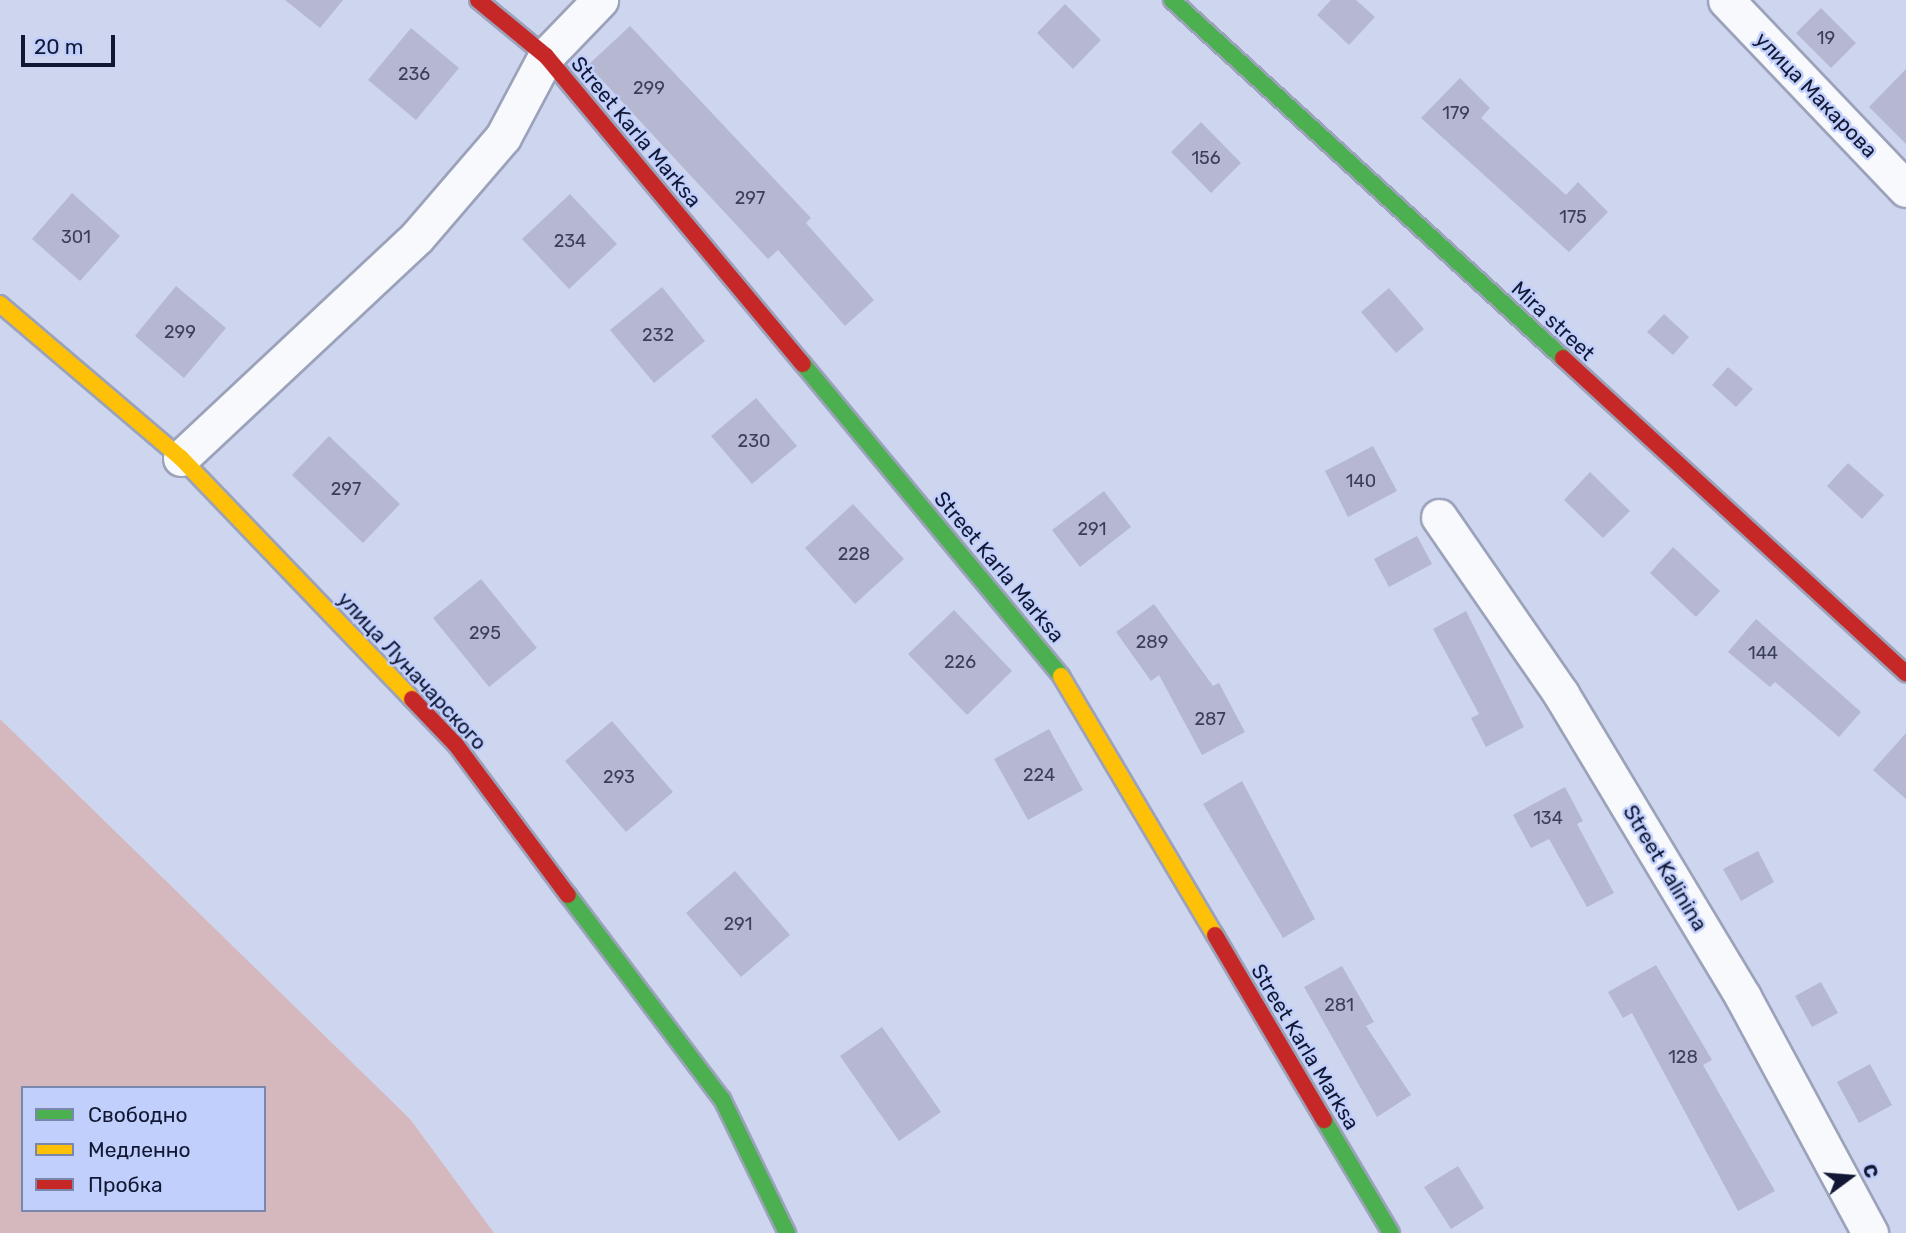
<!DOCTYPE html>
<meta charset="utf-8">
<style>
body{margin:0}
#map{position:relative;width:1906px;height:1233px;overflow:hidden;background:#ced6ef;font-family:Rubik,sans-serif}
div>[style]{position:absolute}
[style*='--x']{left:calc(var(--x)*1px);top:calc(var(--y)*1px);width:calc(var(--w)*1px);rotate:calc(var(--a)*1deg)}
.green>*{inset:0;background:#d5b8bd}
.building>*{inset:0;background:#b6b7d1}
.roads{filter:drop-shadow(2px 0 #9ba2ba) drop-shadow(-2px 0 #9ba2ba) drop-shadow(0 2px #9ba2ba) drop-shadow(0 -2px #9ba2ba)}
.street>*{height:35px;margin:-17.5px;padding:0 17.5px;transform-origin:17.5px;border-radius:17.5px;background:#f8f9fd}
.fast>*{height:16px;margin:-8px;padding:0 8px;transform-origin:8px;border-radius:8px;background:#4caf50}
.slow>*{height:16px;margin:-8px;padding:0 8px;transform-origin:8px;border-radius:8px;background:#ffc107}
.jam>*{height:16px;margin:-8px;padding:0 8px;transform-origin:8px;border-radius:8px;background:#c62828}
span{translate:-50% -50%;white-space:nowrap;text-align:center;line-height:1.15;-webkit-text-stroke:5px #c1cffc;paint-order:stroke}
.number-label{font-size:18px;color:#3b405a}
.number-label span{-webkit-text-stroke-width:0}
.street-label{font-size:21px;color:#121833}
.legend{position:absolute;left:21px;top:1086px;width:245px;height:126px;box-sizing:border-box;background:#c1cffc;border:2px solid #7b86ac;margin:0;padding:9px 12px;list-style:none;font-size:21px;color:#121833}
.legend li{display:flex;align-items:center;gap:14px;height:35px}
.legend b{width:35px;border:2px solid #7b86ac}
.north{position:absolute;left:1815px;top:1142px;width:70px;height:70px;-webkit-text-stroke:5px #c1cffc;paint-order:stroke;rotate:74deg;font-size:19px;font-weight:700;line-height:28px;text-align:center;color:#121833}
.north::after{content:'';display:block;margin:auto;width:24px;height:32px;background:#121833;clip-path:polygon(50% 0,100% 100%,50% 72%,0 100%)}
.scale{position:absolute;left:21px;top:35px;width:94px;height:32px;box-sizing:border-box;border:4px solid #121833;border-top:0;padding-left:9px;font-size:21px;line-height:24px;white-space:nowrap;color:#121833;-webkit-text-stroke:5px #c1cffc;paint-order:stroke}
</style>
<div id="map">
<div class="green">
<div style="clip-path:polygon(evenodd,0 719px,410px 1119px,494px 1233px,0 1233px,0 719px,23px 1088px,264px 1088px,264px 1210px,23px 1210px,23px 1088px)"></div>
</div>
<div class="building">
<div style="clip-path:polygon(285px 0,343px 0,320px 28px)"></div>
<div style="clip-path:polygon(1331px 0,1356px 0,1375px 17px,1349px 45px,1317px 15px)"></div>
<div style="clip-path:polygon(1065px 4px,1101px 40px,1073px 69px,1037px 33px)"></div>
<div style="clip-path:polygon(1821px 8px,1856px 43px,1831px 68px,1796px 33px)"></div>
<div style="clip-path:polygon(630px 26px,811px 218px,806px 223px,874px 300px,845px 326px,778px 250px,768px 259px,588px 65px)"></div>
<div style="clip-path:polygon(411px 28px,459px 68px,416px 120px,368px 80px)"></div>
<div style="clip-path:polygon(1906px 69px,1906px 144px,1869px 107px)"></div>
<div style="clip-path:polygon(1460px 78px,1490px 108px,1481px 118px,1566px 195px,1578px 182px,1608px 212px,1569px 252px,1421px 118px)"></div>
<div style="clip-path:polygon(1201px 122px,1241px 163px,1211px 193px,1171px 152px)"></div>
<div style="clip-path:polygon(72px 193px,120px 236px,80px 281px,32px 239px)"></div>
<div style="clip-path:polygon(570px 194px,617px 244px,569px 289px,522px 239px)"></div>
<div style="clip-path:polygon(176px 286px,226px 328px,184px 378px,135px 336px)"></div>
<div style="clip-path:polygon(662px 287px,705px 341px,654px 383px,610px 330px)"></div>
<div style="clip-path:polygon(1389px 288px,1424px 329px,1396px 353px,1361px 312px)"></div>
<div style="clip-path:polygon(1664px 314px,1689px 337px,1673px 355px,1647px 332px)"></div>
<div style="clip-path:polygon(1728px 367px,1753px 389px,1736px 407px,1712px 385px)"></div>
<div style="clip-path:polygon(756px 398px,797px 446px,752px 484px,711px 436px)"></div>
<div style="clip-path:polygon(329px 436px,400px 504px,363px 543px,292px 475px)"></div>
<div style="clip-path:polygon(1373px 446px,1397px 491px,1348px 517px,1325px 471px)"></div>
<div style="clip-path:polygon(1848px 463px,1884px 495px,1862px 519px,1827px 486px)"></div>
<div style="clip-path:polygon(1590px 472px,1630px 511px,1603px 538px,1564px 500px)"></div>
<div style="clip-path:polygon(1104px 491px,1131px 527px,1080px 567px,1052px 530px)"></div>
<div style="clip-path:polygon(853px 504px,904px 559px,855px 604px,805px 548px)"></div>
<div style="clip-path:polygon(1417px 536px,1432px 564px,1389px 587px,1374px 559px)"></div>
<div style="clip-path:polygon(1673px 547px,1720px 591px,1696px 617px,1650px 573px)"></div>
<div style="clip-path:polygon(481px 579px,537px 648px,489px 687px,433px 618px)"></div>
<div style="clip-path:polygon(1154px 604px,1213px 686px,1219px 683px,1245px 732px,1202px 755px,1159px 675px,1151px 681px,1116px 632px)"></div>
<div style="clip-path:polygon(954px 610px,1012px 671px,967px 715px,908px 654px)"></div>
<div style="clip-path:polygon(1466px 611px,1524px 727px,1486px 747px,1471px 718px,1479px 714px,1433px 629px)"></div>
<div style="clip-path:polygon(1756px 619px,1861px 712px,1839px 737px,1775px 682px,1770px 687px,1728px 652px)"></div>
<div style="clip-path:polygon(612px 721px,673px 792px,626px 832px,565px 761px)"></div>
<div style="clip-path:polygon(1049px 729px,1083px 790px,1028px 820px,994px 759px)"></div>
<div style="clip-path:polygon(1906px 733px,1906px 799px,1873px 770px)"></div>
<div style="clip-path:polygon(1242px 781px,1315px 919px,1283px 938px,1203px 804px)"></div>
<div style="clip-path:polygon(1565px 787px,1583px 821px,1577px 824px,1614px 893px,1587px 907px,1549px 839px,1531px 848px,1513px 815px)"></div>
<div style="clip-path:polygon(1758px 851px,1774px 882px,1741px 901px,1723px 869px)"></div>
<div style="clip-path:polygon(735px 871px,790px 935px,741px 977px,686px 913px)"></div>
<div style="clip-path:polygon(1656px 965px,1712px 1060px,1703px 1065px,1775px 1191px,1738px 1211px,1632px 1013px,1623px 1018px,1608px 992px)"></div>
<div style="clip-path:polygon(1342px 966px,1374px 1022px,1366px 1026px,1411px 1095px,1377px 1117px,1304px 987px)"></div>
<div style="clip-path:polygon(1821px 982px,1838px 1013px,1812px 1027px,1795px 996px)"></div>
<div style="clip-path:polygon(882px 1027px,941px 1112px,899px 1141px,840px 1056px)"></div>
<div style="clip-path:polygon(1870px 1064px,1892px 1105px,1859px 1123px,1837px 1082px)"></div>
<div style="clip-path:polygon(1458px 1166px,1484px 1208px,1451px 1229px,1424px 1187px)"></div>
</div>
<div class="roads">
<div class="street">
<div style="--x:1726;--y:0;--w:261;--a:46.4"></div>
<div style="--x:181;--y:458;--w:323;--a:-43.1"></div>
<div style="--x:417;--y:237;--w:132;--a:-49.3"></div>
<div style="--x:503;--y:137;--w:92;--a:-62"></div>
<div style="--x:546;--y:56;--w:78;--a:-46"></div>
<div style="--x:1439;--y:517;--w:215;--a:55.4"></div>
<div style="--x:1561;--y:694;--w:353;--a:59"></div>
<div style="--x:1743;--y:997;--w:268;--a:61.7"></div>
</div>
<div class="fast">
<div style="--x:1172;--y:0;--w:530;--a:42.48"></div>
<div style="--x:803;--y:364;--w:405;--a:50.4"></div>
<div style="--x:568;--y:895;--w:256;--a:53"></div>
<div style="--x:722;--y:1099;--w:149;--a:64.1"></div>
<div style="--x:1324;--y:1120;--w:131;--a:59.3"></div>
</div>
<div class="slow">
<div style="--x:0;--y:304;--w:238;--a:40.4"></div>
<div style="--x:181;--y:458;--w:334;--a:46.2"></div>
<div style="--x:1061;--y:676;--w:301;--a:59.3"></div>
</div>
<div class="jam">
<div style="--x:478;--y:0;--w:88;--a:39.5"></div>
<div style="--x:546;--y:56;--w:401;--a:50.2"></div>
<div style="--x:1563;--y:358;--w:466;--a:42.6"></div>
<div style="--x:412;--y:699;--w:64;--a:46.3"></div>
<div style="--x:456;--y:745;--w:187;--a:53.3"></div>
<div style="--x:1215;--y:935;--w:215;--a:59.5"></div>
</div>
</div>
<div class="number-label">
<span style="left:1826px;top:38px">19</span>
<span style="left:414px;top:74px">236</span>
<span style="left:649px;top:88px">299</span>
<span style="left:1456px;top:113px">179</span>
<span style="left:1206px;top:158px">156</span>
<span style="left:750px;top:198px">297</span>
<span style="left:1573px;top:217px">175</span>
<span style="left:76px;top:237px">301</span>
<span style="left:570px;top:241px">234</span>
<span style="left:180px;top:332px">299</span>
<span style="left:658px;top:335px">232</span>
<span style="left:754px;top:441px">230</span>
<span style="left:1361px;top:481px">140</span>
<span style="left:346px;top:489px">297</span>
<span style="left:1092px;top:529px">291</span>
<span style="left:854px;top:554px">228</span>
<span style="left:485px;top:633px">295</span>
<span style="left:1152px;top:642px">289</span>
<span style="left:1763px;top:653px">144</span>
<span style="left:960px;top:662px">226</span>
<span style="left:1210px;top:719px">287</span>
<span style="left:1039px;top:775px">224</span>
<span style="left:619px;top:777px">293</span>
<span style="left:1548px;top:818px">134</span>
<span style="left:738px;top:924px">291</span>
<span style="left:1339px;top:1005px">281</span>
<span style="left:1683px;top:1057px">128</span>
</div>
<div class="street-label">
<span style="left:1816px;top:95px;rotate:46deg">улица Макарова</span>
<span style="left:636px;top:132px;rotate:50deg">Street Karla Marksa</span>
<span style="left:1553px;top:321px;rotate:43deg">Mira street</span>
<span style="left:999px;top:567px;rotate:50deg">Street Karla Marksa</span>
<span style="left:412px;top:671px;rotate:47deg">улица Луначарского</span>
<span style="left:1665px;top:868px;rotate:59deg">Street Kalinina</span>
<span style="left:1305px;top:1047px;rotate:59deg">Street Karla Marksa</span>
</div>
<ul class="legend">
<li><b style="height:9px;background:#4caf50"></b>Свободно</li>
<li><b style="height:9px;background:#ffc107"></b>Медленно</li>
<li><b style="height:9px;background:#c62828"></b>Пробка</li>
</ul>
<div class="north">С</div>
<div class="scale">20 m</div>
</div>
